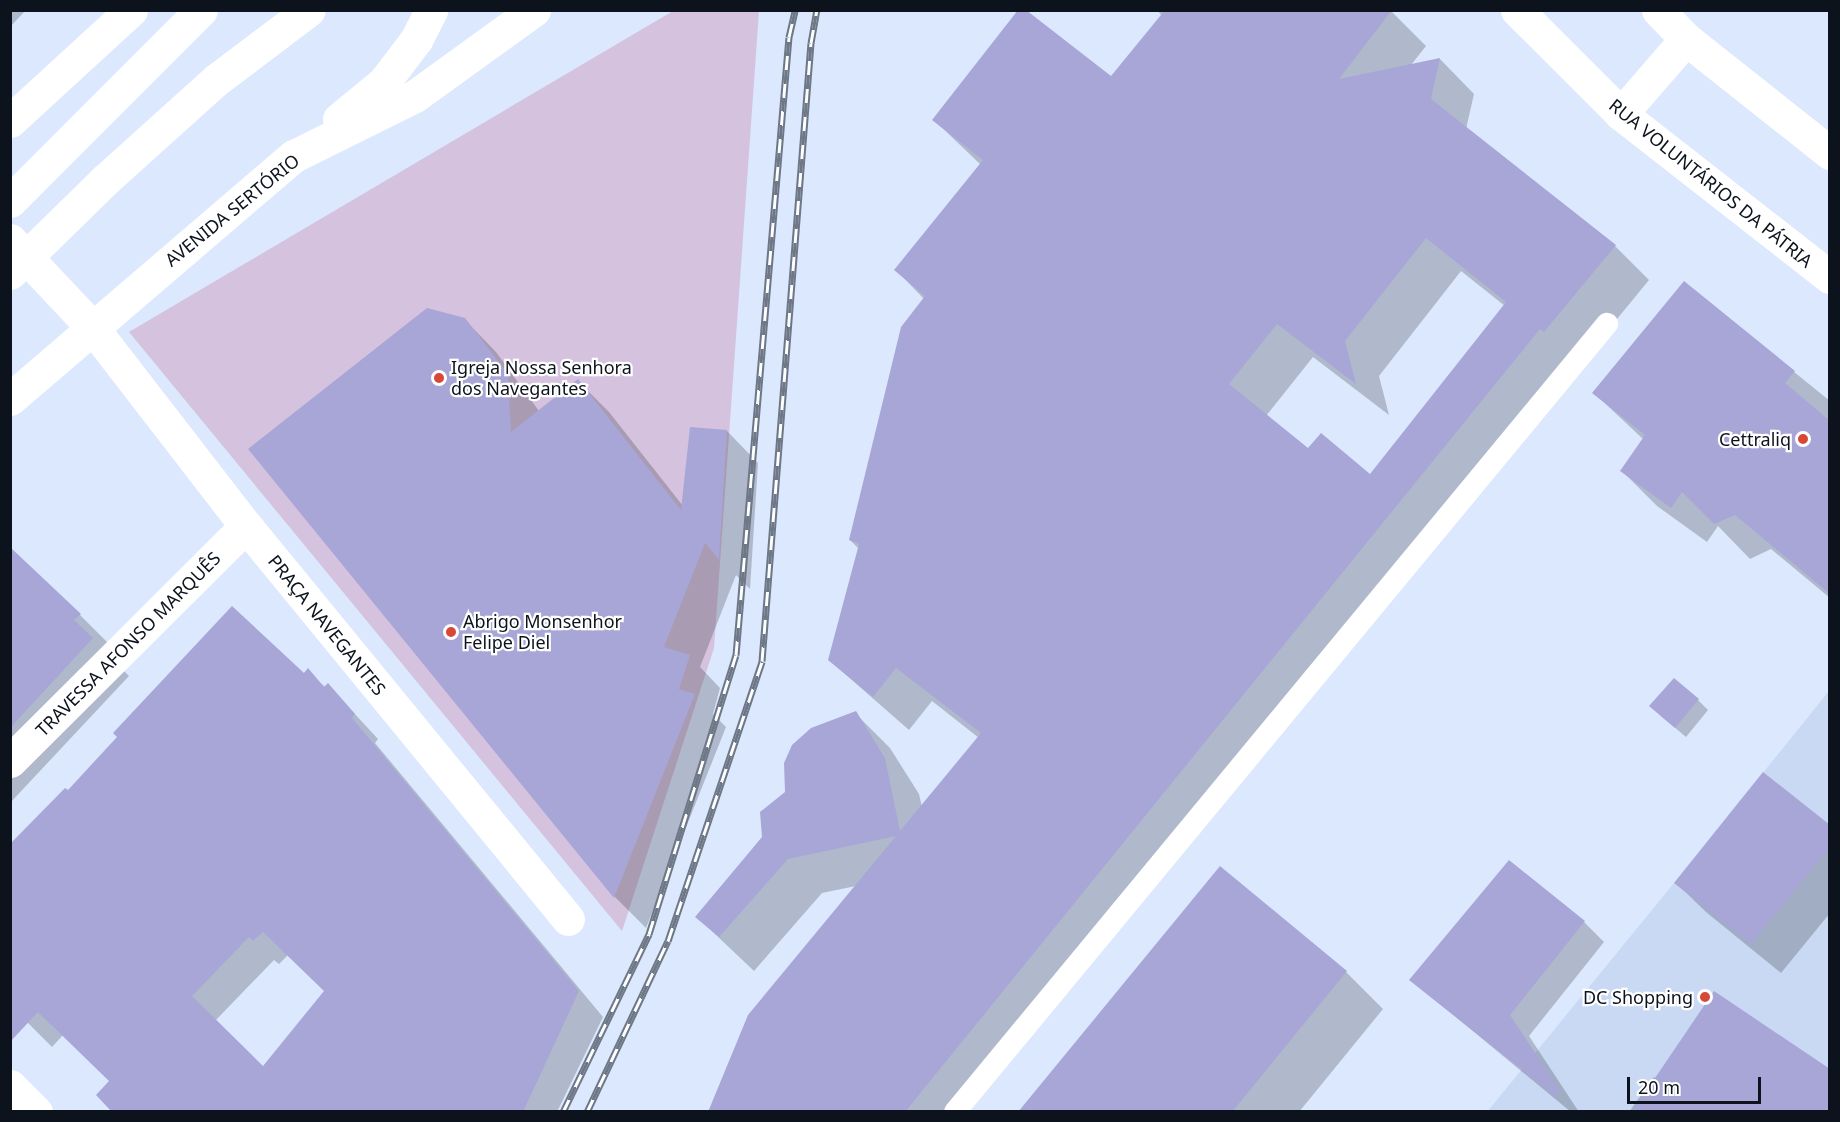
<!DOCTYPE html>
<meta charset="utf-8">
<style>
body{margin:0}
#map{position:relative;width:1840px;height:1122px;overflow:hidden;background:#dbe8fe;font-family:"Noto Sans",sans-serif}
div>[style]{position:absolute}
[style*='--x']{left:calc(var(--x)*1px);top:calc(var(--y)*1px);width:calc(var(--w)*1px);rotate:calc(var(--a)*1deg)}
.built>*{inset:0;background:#c9d9f3}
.green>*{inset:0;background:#d4c2df}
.shadow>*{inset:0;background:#0003}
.building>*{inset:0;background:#a8a6d7}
.lane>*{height:22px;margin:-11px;padding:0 11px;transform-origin:11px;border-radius:11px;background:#fff}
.street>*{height:33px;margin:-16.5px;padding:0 16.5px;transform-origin:16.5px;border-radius:16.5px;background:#fff}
.secondary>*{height:33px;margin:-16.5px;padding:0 16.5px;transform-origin:16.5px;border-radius:16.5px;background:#fff}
.highway>*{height:33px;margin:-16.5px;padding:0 16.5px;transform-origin:16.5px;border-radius:16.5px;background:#fff}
.rail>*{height:7px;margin-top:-3.5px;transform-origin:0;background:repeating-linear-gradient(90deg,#fff 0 14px,#6d7786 0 28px);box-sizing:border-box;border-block:2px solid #6d7786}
.dots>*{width:16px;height:16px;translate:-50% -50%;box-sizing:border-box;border:3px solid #fff;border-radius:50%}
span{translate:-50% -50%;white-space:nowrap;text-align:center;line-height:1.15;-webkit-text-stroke:4.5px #fff;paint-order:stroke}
.street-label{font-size:18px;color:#0d131c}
.poi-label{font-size:18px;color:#0d131c}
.left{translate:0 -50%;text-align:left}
.right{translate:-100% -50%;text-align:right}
.frame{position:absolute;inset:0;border:12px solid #0d131c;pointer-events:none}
.scale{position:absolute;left:1627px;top:1077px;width:134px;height:27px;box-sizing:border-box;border:3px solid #0d131c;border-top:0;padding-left:8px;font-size:18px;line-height:21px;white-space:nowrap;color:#0d131c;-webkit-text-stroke:4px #fff;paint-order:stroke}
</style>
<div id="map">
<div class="built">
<div style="clip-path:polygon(1829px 691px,1829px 1111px,1487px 1112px,1674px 883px)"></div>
</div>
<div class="green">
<div style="clip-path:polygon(673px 11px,759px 11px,714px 648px,622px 931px,129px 332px)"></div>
</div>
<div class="shadow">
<div style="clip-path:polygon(10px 10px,26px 10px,10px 27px)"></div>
<div style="clip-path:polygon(evenodd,1157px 10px,1390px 10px,1426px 46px,1411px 65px,1440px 59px,1474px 94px,1466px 129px,1615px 246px,1649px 280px,967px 1112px,717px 1112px,856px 886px,822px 893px,754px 971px,697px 917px,764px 837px,786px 792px,855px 713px,890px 748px,919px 794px,922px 807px,979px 738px,932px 701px,909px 730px,829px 660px,859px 549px,850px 540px,924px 299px,896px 270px,981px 165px,934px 120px,1111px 78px,1162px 16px,1157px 10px,1461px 271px,1505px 306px,1370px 476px,1308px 451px,1266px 416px,1313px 357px,1389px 415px,1379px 376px,1461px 271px)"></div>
<div style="clip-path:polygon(1684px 283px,1830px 401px,1830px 598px,1771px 549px,1750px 559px,1718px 526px,1707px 542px,1657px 506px,1622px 471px,1644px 440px,1594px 393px)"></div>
<div style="clip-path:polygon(464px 319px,496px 352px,539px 411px,578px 381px,609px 412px,683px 506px,727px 431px,758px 463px,750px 589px,736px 575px,700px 667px,720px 688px,713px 714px,726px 727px,646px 928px,615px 897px,250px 449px)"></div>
<div style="clip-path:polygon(10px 563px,80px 615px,116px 651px,111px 658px,129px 676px,10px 803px)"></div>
<div style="clip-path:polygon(evenodd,308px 671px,325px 687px,328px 685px,378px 739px,375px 743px,603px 1017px,557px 1112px,114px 1112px,110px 1081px,63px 1035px,52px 1047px,10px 1005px,68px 793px,308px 671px,288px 955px,325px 991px,263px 1068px,215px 1021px,274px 960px,279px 964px,288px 955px)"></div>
<div style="clip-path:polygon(1698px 700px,1708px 710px,1686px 737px,1661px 716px)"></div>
<div style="clip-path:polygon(1830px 827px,1830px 913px,1781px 973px,1706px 912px,1676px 883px)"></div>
<div style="clip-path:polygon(1220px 868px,1346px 972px,1383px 1009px,1299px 1112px,1020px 1112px)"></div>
<div style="clip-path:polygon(1584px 922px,1604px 942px,1529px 1036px,1579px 1112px,1571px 1112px,1411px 980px)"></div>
<div style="clip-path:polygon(1654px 1077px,1656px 1079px,1830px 1112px,1629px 1112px)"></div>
</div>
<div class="building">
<div style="clip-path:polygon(evenodd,1018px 10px,1026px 10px,1111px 76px,1165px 10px,1392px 10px,1339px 79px,1440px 58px,1431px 99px,1616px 245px,1544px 332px,1540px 329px,905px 1112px,708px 1112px,748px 1015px,896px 836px,788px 859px,719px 937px,695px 917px,762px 837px,760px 812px,785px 792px,784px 763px,792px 745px,811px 728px,856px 711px,885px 758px,900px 831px,981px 733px,896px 668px,873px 697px,828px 660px,859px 544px,849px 540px,901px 327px,925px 296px,894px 270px,983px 160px,932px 120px,1018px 10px,1426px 238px,1506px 302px,1370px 474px,1321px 433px,1308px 448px,1229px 384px,1277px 324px,1356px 384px,1345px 341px,1426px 238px)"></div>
<div style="clip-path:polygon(1684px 281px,1795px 371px,1785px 383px,1830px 421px,1830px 594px,1735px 515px,1714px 524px,1682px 492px,1671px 508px,1620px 471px,1645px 435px,1592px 393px)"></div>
<div style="clip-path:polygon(427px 308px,465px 318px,508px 374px,511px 432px,578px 379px,681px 510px,690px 427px,727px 430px,719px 560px,705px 543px,664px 647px,690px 655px,679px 689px,695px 694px,614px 898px,248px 449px)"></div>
<div style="clip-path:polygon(10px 547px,81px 614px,74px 620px,93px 638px,10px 728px)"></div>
<div style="clip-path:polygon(evenodd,232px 606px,304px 673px,308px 668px,324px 687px,328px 683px,355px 714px,352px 718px,579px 991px,523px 1112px,112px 1112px,96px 1095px,109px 1081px,38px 1012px,10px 1042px,10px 844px,65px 788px,68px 790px,117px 737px,113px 733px,232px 606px,263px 932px,324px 991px,263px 1066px,192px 996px,249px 937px,253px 941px,263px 932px)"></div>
<div style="clip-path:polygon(1674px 678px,1699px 699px,1675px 728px,1649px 706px)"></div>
<div style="clip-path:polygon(1763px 772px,1830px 825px,1830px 847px,1751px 944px,1674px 883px)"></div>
<div style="clip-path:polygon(1509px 860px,1585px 921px,1510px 1015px,1560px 1091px,1555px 1096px,1409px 980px)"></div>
<div style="clip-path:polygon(1220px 866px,1347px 971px,1232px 1112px,1018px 1112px)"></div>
<div style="clip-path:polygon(1714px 991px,1830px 1069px,1830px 1112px,1632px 1112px)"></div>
</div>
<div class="lane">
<div style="--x:955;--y:1112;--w:1023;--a:-50.4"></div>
</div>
<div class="street">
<div style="--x:10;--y:240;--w:120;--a:46.7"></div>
<div style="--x:92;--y:327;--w:252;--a:52.3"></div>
<div style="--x:246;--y:526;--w:508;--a:50.67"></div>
<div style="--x:10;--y:761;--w:333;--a:-44.9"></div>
<div style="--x:10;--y:1086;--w:37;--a:45"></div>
</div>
<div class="secondary">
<div style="--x:1517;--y:10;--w:147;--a:45"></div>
<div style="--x:1621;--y:114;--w:265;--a:38"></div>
<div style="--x:1658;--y:10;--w:40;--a:46"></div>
<div style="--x:1686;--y:39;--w:184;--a:38.4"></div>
<div style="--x:1621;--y:114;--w:99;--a:-49.1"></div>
<div style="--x:339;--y:119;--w:58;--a:-39.4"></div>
<div style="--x:384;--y:82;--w:53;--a:-52.7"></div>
<div style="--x:416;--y:40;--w:34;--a:-63"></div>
<div style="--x:10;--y:121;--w:164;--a:-42.5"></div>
<div style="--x:10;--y:399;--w:374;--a:-40.6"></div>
<div style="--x:294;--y:156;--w:135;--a:-26.4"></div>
<div style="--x:415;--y:96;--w:147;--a:-35.9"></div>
</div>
<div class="highway">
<div style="--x:10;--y:201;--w:270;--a:-45"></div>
<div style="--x:10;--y:273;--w:133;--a:-44.4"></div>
<div style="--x:105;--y:180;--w:149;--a:-42"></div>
<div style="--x:216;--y:80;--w:116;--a:-37"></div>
</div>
<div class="rail">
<div style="--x:563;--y:1112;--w:198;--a:-64.2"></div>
<div style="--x:649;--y:934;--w:292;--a:-72.7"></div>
<div style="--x:736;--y:655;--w:620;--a:-85.1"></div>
<div style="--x:789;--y:37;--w:28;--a:-77"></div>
<div style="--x:587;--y:1112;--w:189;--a:-64.7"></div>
<div style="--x:668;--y:941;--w:295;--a:-71.4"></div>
<div style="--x:762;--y:661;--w:620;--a:-85.47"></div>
<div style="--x:811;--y:43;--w:34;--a:-80"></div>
</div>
<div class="dots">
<div style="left:439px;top:378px;background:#d64937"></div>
<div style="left:1803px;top:439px;background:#d64937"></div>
<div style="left:451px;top:632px;background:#d64937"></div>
<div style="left:1705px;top:997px;background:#d64937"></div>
</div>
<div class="street-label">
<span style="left:1711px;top:183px;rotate:39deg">RUA VOLUNTÁRIOS DA PÁTRIA</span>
<span style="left:232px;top:210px;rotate:-39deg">AVENIDA SERTÓRIO</span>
<span style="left:327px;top:625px;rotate:51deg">PRAÇA NAVEGANTES</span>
<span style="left:128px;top:644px;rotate:-45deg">TRAVESSA AFONSO MARQUÊS</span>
</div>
<div class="poi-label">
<span class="left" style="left:451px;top:378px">Igreja Nossa Senhora<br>dos Navegantes</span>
<span class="right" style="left:1791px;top:439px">Cettraliq</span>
<span class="left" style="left:463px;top:632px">Abrigo Monsenhor<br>Felipe Diel</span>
<span class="right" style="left:1693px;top:997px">DC Shopping</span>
</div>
<div class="frame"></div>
<div class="scale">20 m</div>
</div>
